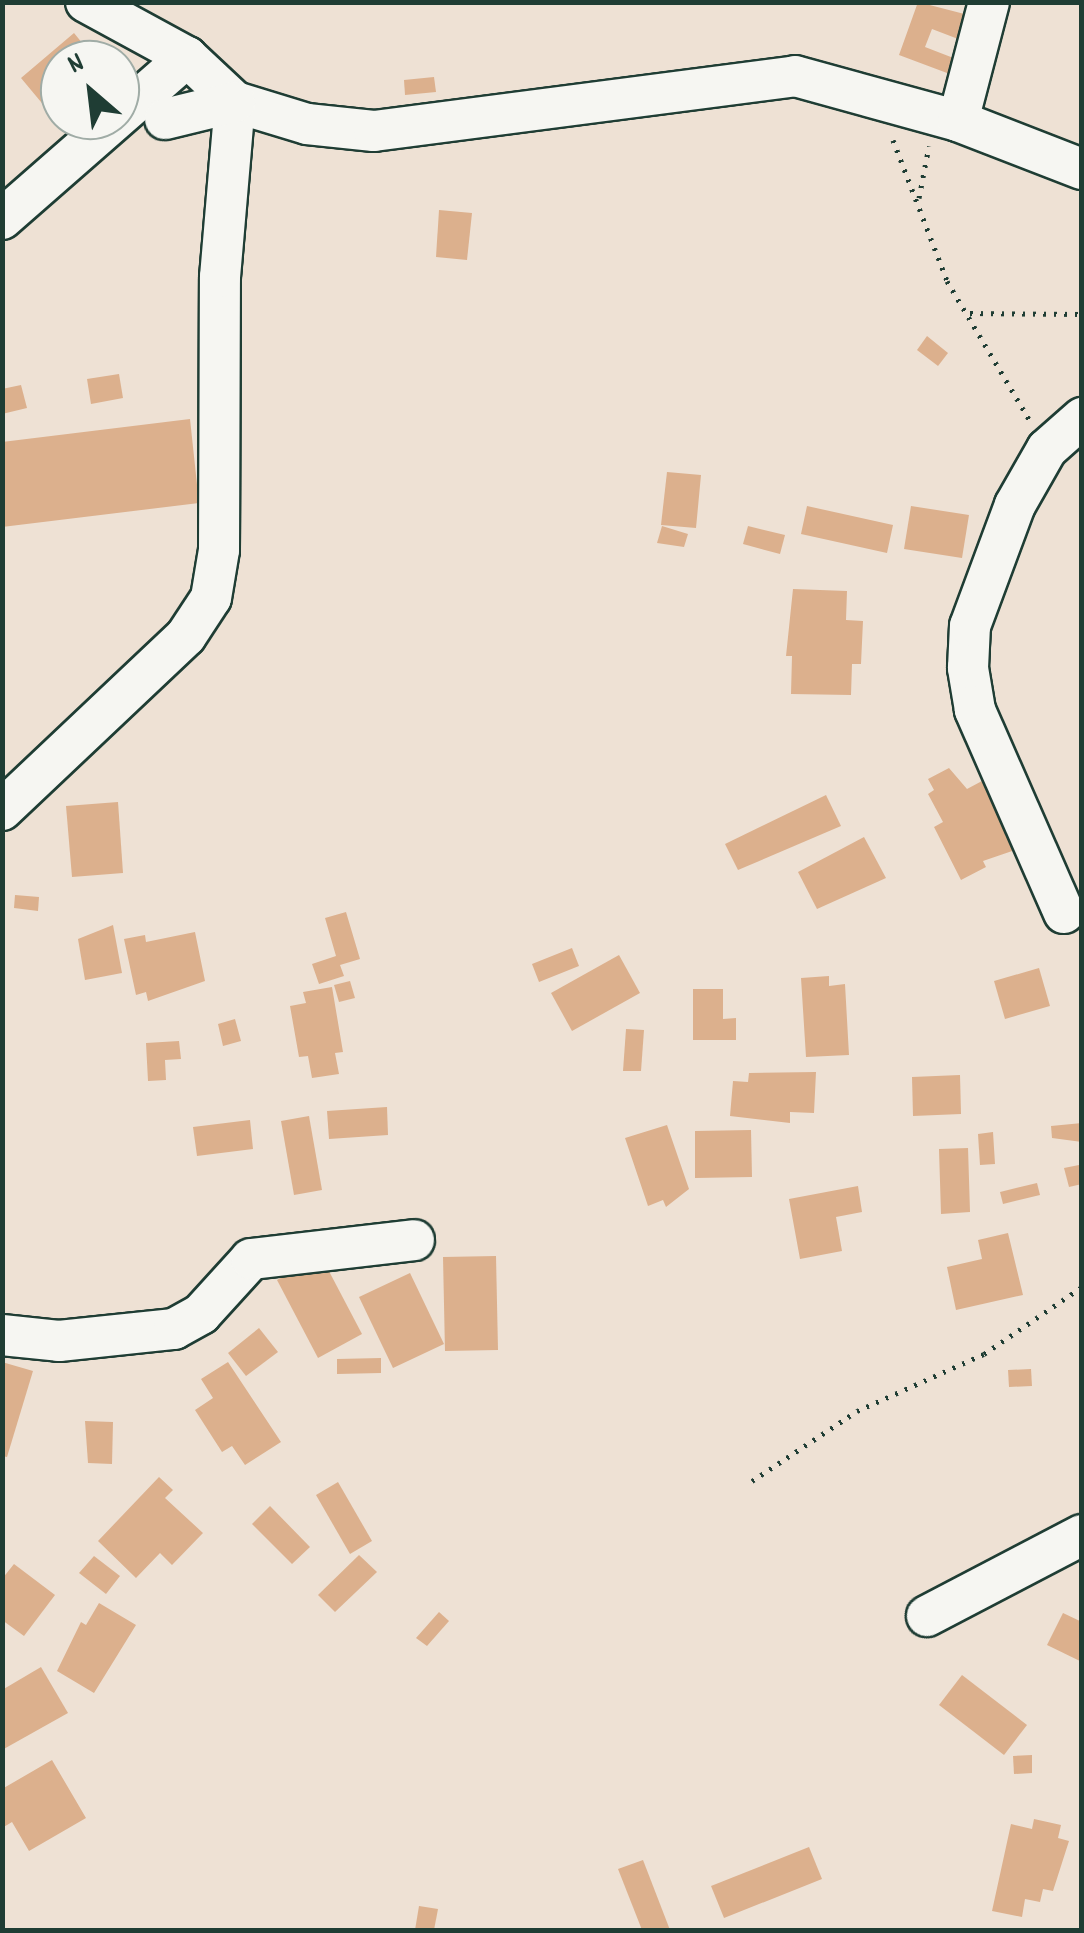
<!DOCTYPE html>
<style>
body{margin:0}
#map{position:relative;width:1084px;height:1933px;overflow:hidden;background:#eee1d4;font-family:Dekko,sans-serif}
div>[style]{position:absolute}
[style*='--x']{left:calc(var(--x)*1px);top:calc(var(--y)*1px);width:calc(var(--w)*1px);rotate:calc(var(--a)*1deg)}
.building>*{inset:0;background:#dcb08d}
.path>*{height:5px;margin-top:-2.5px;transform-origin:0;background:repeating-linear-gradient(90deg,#1f3d34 0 2.5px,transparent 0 10.5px)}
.roads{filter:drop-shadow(2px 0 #1f3d34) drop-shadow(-2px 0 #1f3d34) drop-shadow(0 2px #1f3d34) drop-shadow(0 -2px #1f3d34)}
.minor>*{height:40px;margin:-20px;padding:0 20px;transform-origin:20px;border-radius:20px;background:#f6f6f2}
span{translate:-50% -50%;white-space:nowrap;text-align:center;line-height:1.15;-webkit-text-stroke:10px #f6f6f2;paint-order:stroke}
.frame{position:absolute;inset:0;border:5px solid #1f3d34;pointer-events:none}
.north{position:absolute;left:40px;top:40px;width:100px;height:100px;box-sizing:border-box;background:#f6f6f2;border:2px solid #a0aca6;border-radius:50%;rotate:332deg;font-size:28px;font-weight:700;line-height:40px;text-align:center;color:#1f3d34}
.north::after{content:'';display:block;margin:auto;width:35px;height:45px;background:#1f3d34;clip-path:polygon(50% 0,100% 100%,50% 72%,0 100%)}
</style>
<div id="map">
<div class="building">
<div style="clip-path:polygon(918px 2px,976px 17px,966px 42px,932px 29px,925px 47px,969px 64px,963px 79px,899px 55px)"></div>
<div style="clip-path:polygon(74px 33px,96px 60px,60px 60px,60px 96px,46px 108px,21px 78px)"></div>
<div style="clip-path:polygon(434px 77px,436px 92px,405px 95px,404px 80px)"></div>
<div style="clip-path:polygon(439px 210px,472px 213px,467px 260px,436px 257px)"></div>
<div style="clip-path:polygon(927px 336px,948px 353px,938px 366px,917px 350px)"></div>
<div style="clip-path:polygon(119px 374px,123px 398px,91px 404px,87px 379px)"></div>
<div style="clip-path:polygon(21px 385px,27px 408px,2px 414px,2px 389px)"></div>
<div style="clip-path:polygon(190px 419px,199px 503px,2px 527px,2px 442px)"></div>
<div style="clip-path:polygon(667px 472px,701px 475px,696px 528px,661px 525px)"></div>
<div style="clip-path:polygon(807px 506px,893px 525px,887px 553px,801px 534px)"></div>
<div style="clip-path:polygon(911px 506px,969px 515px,962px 558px,904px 549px)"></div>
<div style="clip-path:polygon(662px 526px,688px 534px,684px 547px,657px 543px)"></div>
<div style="clip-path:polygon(748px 526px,785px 535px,780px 554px,743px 544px)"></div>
<div style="clip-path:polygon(793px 589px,847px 591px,846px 620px,863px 621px,861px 664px,852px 664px,851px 695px,791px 694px,792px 656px,786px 656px)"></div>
<div style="clip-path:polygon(949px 768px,967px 789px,982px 781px,1018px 849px,983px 861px,986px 867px,961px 880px,934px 827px,943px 822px,928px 794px,934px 790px,928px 779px)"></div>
<div style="clip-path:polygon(826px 795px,841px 826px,738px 870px,725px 844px)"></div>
<div style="clip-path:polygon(118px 802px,123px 873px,72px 877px,66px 806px)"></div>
<div style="clip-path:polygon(864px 837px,886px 878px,817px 909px,798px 872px)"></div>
<div style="clip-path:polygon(15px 895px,39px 897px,38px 911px,14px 908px)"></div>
<div style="clip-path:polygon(346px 912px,360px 959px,340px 965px,344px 976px,319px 984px,312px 964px,336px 956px,325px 918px)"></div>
<div style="clip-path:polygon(113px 925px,122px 973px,85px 980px,78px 939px)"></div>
<div style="clip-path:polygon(195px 932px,205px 981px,148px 1001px,146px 992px,136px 995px,124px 939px,145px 935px,146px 942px)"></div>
<div style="clip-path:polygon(572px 948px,579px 966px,539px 982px,532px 964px)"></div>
<div style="clip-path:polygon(619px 955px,640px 993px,572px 1031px,551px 993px)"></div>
<div style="clip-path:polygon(1039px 968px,1050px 1006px,1005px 1019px,994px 981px)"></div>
<div style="clip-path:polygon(829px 976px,829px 986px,845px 984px,849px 1055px,806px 1057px,801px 978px)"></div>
<div style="clip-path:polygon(350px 981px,355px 998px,339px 1002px,334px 985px)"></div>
<div style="clip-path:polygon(332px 987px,343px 1052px,335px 1053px,339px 1074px,312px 1078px,308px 1056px,299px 1057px,290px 1006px,306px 1003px,303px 992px)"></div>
<div style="clip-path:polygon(693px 989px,723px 989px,723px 1019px,736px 1018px,736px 1040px,693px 1040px)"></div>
<div style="clip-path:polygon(235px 1019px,241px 1041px,223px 1046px,218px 1024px)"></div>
<div style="clip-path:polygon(626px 1029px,644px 1030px,641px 1071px,623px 1071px)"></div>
<div style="clip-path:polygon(179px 1041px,181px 1059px,165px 1060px,166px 1080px,148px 1081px,146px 1043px)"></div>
<div style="clip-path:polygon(816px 1072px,814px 1113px,790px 1112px,790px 1123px,730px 1116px,733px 1081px,748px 1082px,749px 1073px)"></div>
<div style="clip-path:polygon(960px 1075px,961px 1114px,913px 1116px,912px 1077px)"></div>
<div style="clip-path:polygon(387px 1107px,388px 1135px,329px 1139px,327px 1111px)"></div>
<div style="clip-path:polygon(309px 1116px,322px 1190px,294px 1195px,281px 1121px)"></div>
<div style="clip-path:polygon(250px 1120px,253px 1149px,197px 1156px,193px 1127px)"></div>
<div style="clip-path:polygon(1082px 1123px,1082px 1142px,1052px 1138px,1051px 1126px)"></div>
<div style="clip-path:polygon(667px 1125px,689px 1189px,666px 1207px,663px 1200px,648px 1206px,625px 1138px)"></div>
<div style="clip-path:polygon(751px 1130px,752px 1177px,695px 1178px,695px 1131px)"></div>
<div style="clip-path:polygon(993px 1132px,995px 1164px,980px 1165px,978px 1134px)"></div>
<div style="clip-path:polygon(968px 1148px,970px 1212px,941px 1214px,939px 1149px)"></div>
<div style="clip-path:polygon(1079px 1165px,1082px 1184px,1069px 1187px,1064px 1168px)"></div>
<div style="clip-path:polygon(1037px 1183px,1040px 1195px,1003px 1204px,1000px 1192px)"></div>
<div style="clip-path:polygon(858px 1186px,862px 1212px,836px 1217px,842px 1251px,800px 1259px,789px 1199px)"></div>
<div style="clip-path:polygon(1008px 1233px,1023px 1295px,956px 1310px,947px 1267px,982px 1259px,978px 1240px)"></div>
<div style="clip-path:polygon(321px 1256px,362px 1334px,318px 1358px,277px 1280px)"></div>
<div style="clip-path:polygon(496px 1256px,498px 1350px,445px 1351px,443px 1257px)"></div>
<div style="clip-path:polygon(410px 1273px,444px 1344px,393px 1368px,359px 1297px)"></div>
<div style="clip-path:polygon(259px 1328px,278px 1352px,246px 1376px,228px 1353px)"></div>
<div style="clip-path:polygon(381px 1358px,381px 1373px,337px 1374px,337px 1359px)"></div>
<div style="clip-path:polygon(2px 1362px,33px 1371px,7px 1457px,2px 1456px)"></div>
<div style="clip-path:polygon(228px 1362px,281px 1442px,245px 1465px,232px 1446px,222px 1452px,195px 1410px,213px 1398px,201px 1379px)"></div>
<div style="clip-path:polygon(1031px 1369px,1032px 1386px,1009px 1387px,1008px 1370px)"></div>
<div style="clip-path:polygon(85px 1421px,113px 1422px,112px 1464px,88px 1463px)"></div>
<div style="clip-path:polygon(159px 1477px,173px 1490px,165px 1498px,203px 1533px,172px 1565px,160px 1553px,136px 1578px,98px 1541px)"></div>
<div style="clip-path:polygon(338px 1482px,372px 1541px,350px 1554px,316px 1495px)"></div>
<div style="clip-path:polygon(270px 1506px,310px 1547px,292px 1564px,252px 1524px)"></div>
<div style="clip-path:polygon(359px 1555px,377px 1572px,335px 1612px,318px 1595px)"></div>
<div style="clip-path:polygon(94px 1556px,120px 1576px,106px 1594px,79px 1573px)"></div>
<div style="clip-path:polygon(14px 1564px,55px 1595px,24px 1636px,2px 1620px,2px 1579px)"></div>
<div style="clip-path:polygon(99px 1603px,136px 1625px,94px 1693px,57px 1671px,81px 1622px,86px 1625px)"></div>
<div style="clip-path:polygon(439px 1612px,449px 1621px,427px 1646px,416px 1638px)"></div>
<div style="clip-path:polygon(1063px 1613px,1082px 1622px,1082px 1662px,1047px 1645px)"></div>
<div style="clip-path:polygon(41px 1667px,68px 1713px,2px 1750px,2px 1690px)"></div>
<div style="clip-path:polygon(962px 1675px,1027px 1725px,1004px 1755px,939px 1705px)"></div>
<div style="clip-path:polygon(1032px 1755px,1032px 1773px,1014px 1774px,1013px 1756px)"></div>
<div style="clip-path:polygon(52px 1760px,86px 1818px,29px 1851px,12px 1822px,2px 1828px,2px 1789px)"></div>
<div style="clip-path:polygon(1034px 1819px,1061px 1825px,1058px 1838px,1069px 1841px,1053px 1891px,1043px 1889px,1040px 1902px,1025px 1899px,1022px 1917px,992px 1911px,1011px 1824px,1032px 1829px)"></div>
<div style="clip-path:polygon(809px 1847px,822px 1879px,724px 1918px,711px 1886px)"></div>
<div style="clip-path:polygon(643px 1860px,670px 1930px,642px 1930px,618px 1869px)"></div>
<div style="clip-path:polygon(419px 1906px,438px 1909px,434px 1930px,415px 1930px)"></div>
</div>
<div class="path">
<div style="--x:893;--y:140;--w:151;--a:69"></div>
<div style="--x:947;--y:281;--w:163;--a:59.3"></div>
<div style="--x:919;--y:198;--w:53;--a:-79.1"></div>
<div style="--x:970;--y:313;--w:112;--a:0.5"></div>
<div style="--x:752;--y:1481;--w:126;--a:-33.7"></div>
<div style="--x:857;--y:1411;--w:139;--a:-24.2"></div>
<div style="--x:984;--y:1354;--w:119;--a:-34.4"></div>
</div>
<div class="roads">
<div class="minor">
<div style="--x:86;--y:2;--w:115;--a:28.6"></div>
<div style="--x:187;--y:57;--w:66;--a:43.2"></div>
<div style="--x:235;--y:102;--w:75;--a:17"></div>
<div style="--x:307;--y:124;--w:67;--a:6"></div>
<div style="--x:374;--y:131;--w:425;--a:-7.4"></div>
<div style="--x:795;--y:76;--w:169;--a:15.4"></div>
<div style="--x:958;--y:121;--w:133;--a:21.2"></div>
<div style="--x:958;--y:121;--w:123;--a:-75.4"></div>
<div style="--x:2;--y:219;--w:246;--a:-41.2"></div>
<div style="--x:2;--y:810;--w:253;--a:-43.4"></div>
<div style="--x:186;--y:636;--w:45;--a:-56.7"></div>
<div style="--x:211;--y:598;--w:49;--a:-80.5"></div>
<div style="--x:219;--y:550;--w:273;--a:-89.8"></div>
<div style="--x:220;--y:277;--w:176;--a:-85.1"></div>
<div style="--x:235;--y:102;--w:72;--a:166.3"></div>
<div style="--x:1064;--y:913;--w:222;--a:-113.7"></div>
<div style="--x:975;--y:710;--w:43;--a:-99.5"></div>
<div style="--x:968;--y:668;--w:42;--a:-87.3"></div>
<div style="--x:970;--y:626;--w:129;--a:-69.6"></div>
<div style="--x:1015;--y:505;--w:64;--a:-60.3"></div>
<div style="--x:1047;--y:449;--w:47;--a:-41.5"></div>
<div style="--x:2;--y:1335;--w:57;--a:6"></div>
<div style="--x:59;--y:1341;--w:116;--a:-6"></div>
<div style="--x:174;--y:1329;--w:31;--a:-29"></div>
<div style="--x:201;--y:1314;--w:74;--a:-47.7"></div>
<div style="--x:251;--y:1259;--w:164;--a:-6.6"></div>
<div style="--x:927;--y:1616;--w:175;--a:-27.6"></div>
</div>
</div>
<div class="frame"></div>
<div class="north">N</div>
</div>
